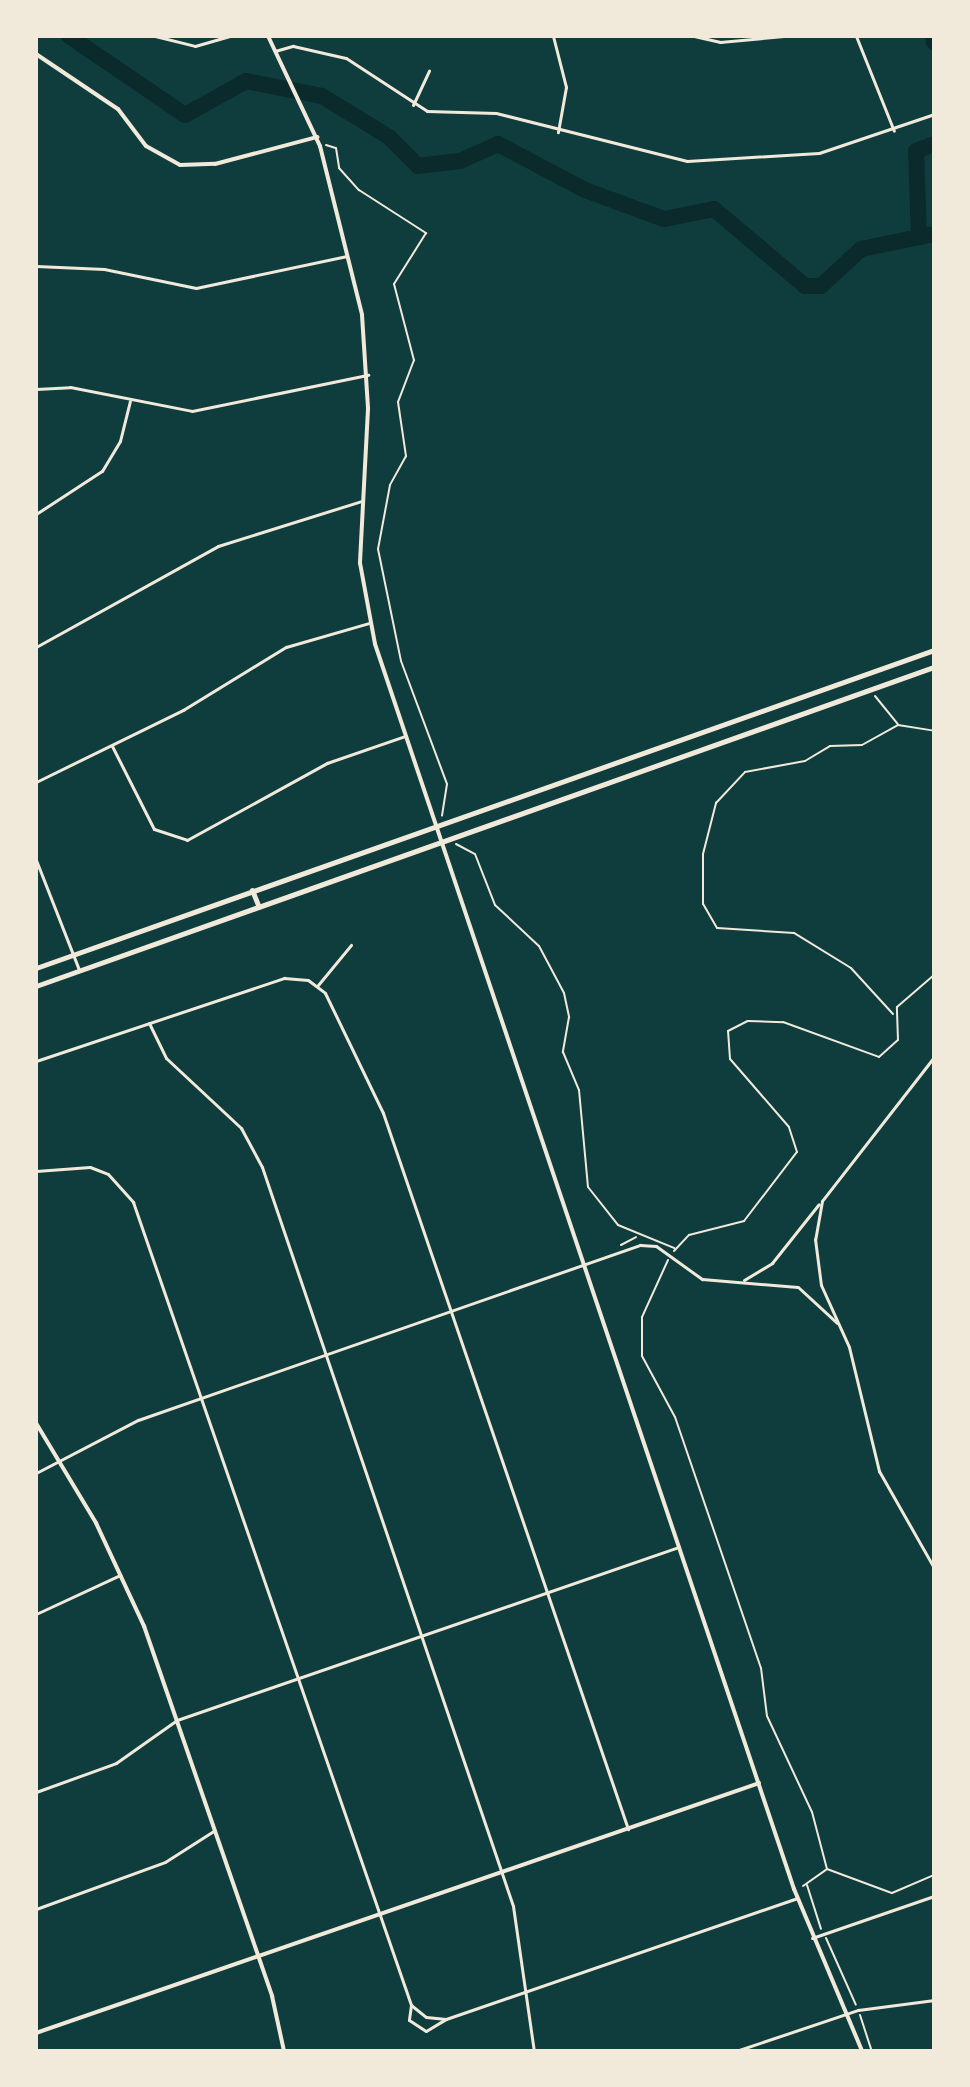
<!DOCTYPE html>
<style>
body{margin:0}
#map{position:relative;width:970px;height:2087px;overflow:hidden;background:#0f3d3e;font-family:"Open Sans",sans-serif}
div>[style]{position:absolute}
[style*='--x']{left:calc(var(--x)*1px);top:calc(var(--y)*1px);width:calc(var(--w)*1px);rotate:calc(var(--a)*1deg)}
.river>*{height:16px;margin:-8px;padding:0 8px;transform-origin:8px;border-radius:8px;background:#0a2a2b}
.path>*{height:2px;margin:-1px;padding:0 1px;transform-origin:1px;border-radius:1px;background:#f1e9da}
.minor>*{height:3px;margin:-1.5px;padding:0 1.5px;transform-origin:1.5px;border-radius:1.5px;background:#f1e9da}
.tertiary>*{height:4px;margin:-2px;padding:0 2px;transform-origin:2px;border-radius:2px;background:#f1e9da}
.secondary>*{height:5px;margin:-2.5px;padding:0 2.5px;transform-origin:2.5px;border-radius:2.5px;background:#f1e9da}
span{translate:-50% -50%;white-space:nowrap;text-align:center;line-height:1.15;-webkit-text-stroke:6px #f1e9da;paint-order:stroke}
.frame{position:absolute;inset:0;border:38px solid #f1e9da;pointer-events:none}
</style>
<div id="map">
<div class="river">
<div style="--x:69;--y:36;--w:140;--a:34.3"></div>
<div style="--x:185;--y:115;--w:70;--a:-29.1"></div>
<div style="--x:246;--y:81;--w:77;--a:11.2"></div>
<div style="--x:322;--y:96;--w:79;--a:31.5"></div>
<div style="--x:389;--y:137;--w:41;--a:45"></div>
<div style="--x:418;--y:166;--w:42;--a:-6.8"></div>
<div style="--x:460;--y:161;--w:42;--a:-24.1"></div>
<div style="--x:498;--y:144;--w:98;--a:27.9"></div>
<div style="--x:585;--y:190;--w:84;--a:20.2"></div>
<div style="--x:664;--y:219;--w:51;--a:-11.3"></div>
<div style="--x:714;--y:209;--w:119;--a:40.2"></div>
<div style="--x:805;--y:286;--w:16;--a:0"></div>
<div style="--x:821;--y:286;--w:54;--a:-42.8"></div>
<div style="--x:861;--y:249;--w:75;--a:-11.6"></div>
<div style="--x:933;--y:36;--w:6;--a:81"></div>
<div style="--x:919;--y:237;--w:86;--a:-92"></div>
<div style="--x:916;--y:151;--w:19;--a:-21"></div>
</div>
<div class="path">
<div style="--x:326;--y:145;--w:10;--a:17"></div>
<div style="--x:336;--y:148;--w:20;--a:81"></div>
<div style="--x:339;--y:168;--w:30;--a:48"></div>
<div style="--x:359;--y:190;--w:80;--a:32.7"></div>
<div style="--x:426;--y:233;--w:60;--a:122.1"></div>
<div style="--x:394;--y:284;--w:79;--a:75.3"></div>
<div style="--x:414;--y:360;--w:45;--a:110.9"></div>
<div style="--x:398;--y:402;--w:55;--a:81.6"></div>
<div style="--x:406;--y:456;--w:33;--a:119"></div>
<div style="--x:390;--y:485;--w:65;--a:100.6"></div>
<div style="--x:378;--y:549;--w:114;--a:78.4"></div>
<div style="--x:401;--y:661;--w:131;--a:69.5"></div>
<div style="--x:447;--y:784;--w:32;--a:99"></div>
<div style="--x:875;--y:696;--w:36;--a:51"></div>
<div style="--x:456;--y:844;--w:21;--a:28"></div>
<div style="--x:475;--y:854;--w:55;--a:68.6"></div>
<div style="--x:495;--y:905;--w:60;--a:43"></div>
<div style="--x:539;--y:946;--w:53;--a:62"></div>
<div style="--x:564;--y:993;--w:25;--a:78"></div>
<div style="--x:569;--y:1017;--w:36;--a:100"></div>
<div style="--x:563;--y:1052;--w:41;--a:67.2"></div>
<div style="--x:579;--y:1090;--w:97;--a:84.7"></div>
<div style="--x:588;--y:1187;--w:48;--a:51.7"></div>
<div style="--x:618;--y:1225;--w:61;--a:22.3"></div>
<div style="--x:893;--y:1014;--w:62;--a:-132.4"></div>
<div style="--x:851;--y:968;--w:67;--a:-148.4"></div>
<div style="--x:794;--y:933;--w:77;--a:-176.3"></div>
<div style="--x:717;--y:928;--w:28;--a:-120"></div>
<div style="--x:703;--y:904;--w:50;--a:-90"></div>
<div style="--x:703;--y:854;--w:53;--a:-75.7"></div>
<div style="--x:716;--y:803;--w:42;--a:-46.9"></div>
<div style="--x:745;--y:772;--w:61;--a:-10.4"></div>
<div style="--x:805;--y:761;--w:29;--a:-31"></div>
<div style="--x:830;--y:746;--w:32;--a:-2"></div>
<div style="--x:862;--y:745;--w:41;--a:-29.1"></div>
<div style="--x:898;--y:725;--w:36;--a:9"></div>
<div style="--x:621;--y:1245;--w:17;--a:-28"></div>
<div style="--x:674;--y:1251;--w:22;--a:-47"></div>
<div style="--x:689;--y:1235;--w:57;--a:-14.3"></div>
<div style="--x:744;--y:1221;--w:87;--a:-52.5"></div>
<div style="--x:797;--y:1152;--w:26;--a:-108"></div>
<div style="--x:789;--y:1127;--w:90;--a:-130.9"></div>
<div style="--x:730;--y:1059;--w:28;--a:-94"></div>
<div style="--x:728;--y:1031;--w:22;--a:-27"></div>
<div style="--x:748;--y:1021;--w:35;--a:2"></div>
<div style="--x:783;--y:1022;--w:102;--a:20"></div>
<div style="--x:879;--y:1057;--w:25;--a:-42"></div>
<div style="--x:898;--y:1040;--w:33;--a:-92"></div>
<div style="--x:897;--y:1007;--w:49;--a:-40.9"></div>
<div style="--x:668;--y:1260;--w:63;--a:114.5"></div>
<div style="--x:642;--y:1317;--w:39;--a:90"></div>
<div style="--x:642;--y:1356;--w:69;--a:61.6"></div>
<div style="--x:675;--y:1417;--w:265;--a:71.1"></div>
<div style="--x:761;--y:1668;--w:48;--a:82.9"></div>
<div style="--x:767;--y:1716;--w:106;--a:64.9"></div>
<div style="--x:812;--y:1812;--w:59;--a:75.3"></div>
<div style="--x:827;--y:1869;--w:69;--a:20.3"></div>
<div style="--x:892;--y:1893;--w:46;--a:-23.2"></div>
<div style="--x:807;--y:1885;--w:46;--a:72.3"></div>
<div style="--x:803;--y:1886;--w:28;--a:-35"></div>
<div style="--x:826;--y:1938;--w:73;--a:65.9"></div>
<div style="--x:860;--y:2015;--w:38;--a:72"></div>
</div>
<div class="minor">
<div style="--x:155;--y:36;--w:41;--a:14"></div>
<div style="--x:195;--y:46;--w:37;--a:-16"></div>
<div style="--x:553;--y:36;--w:53;--a:75.7"></div>
<div style="--x:566;--y:87;--w:46;--a:100.1"></div>
<div style="--x:694;--y:36;--w:27;--a:13"></div>
<div style="--x:720;--y:42;--w:64;--a:-5.4"></div>
<div style="--x:856;--y:36;--w:102;--a:68.2"></div>
<div style="--x:275;--y:51;--w:19;--a:-16"></div>
<div style="--x:293;--y:46;--w:54;--a:12.8"></div>
<div style="--x:346;--y:58;--w:97;--a:33.2"></div>
<div style="--x:427;--y:111;--w:69;--a:1.7"></div>
<div style="--x:496;--y:113;--w:197;--a:14.1"></div>
<div style="--x:687;--y:161;--w:132;--a:-3.5"></div>
<div style="--x:819;--y:153;--w:121;--a:-18.7"></div>
<div style="--x:413;--y:105;--w:38;--a:-65"></div>
<div style="--x:36;--y:266;--w:68;--a:2.5"></div>
<div style="--x:104;--y:269;--w:94;--a:11.7"></div>
<div style="--x:196;--y:288;--w:153;--a:-12"></div>
<div style="--x:36;--y:389;--w:34;--a:-3"></div>
<div style="--x:70;--y:387;--w:124;--a:11.1"></div>
<div style="--x:192;--y:411;--w:180;--a:-11.6"></div>
<div style="--x:36;--y:514;--w:79;--a:-33.1"></div>
<div style="--x:102;--y:471;--w:35;--a:-59"></div>
<div style="--x:120;--y:441;--w:41;--a:-76"></div>
<div style="--x:36;--y:647;--w:208;--a:-29"></div>
<div style="--x:218;--y:546;--w:151;--a:-17.4"></div>
<div style="--x:112;--y:746;--w:93;--a:63.2"></div>
<div style="--x:154;--y:829;--w:35;--a:18"></div>
<div style="--x:187;--y:840;--w:160;--a:-28.8"></div>
<div style="--x:327;--y:763;--w:83;--a:-19.1"></div>
<div style="--x:36;--y:782;--w:164;--a:-26.1"></div>
<div style="--x:183;--y:710;--w:121;--a:-31.5"></div>
<div style="--x:286;--y:647;--w:86;--a:-16.1"></div>
<div style="--x:36;--y:860;--w:118;--a:68.6"></div>
<div style="--x:318;--y:985;--w:52;--a:-50.5"></div>
<div style="--x:149;--y:1023;--w:39;--a:64"></div>
<div style="--x:166;--y:1058;--w:103;--a:43"></div>
<div style="--x:241;--y:1128;--w:44;--a:61.7"></div>
<div style="--x:262;--y:1167;--w:780;--a:71.24"></div>
<div style="--x:513;--y:1906;--w:147;--a:81.8"></div>
<div style="--x:934;--y:1057;--w:182;--a:127.9"></div>
<div style="--x:822;--y:1201;--w:39;--a:100"></div>
<div style="--x:815;--y:1239;--w:46;--a:82.6"></div>
<div style="--x:821;--y:1285;--w:68;--a:65.7"></div>
<div style="--x:849;--y:1347;--w:128;--a:76.4"></div>
<div style="--x:879;--y:1471;--w:112;--a:60.4"></div>
<div style="--x:36;--y:1061;--w:262;--a:-18.5"></div>
<div style="--x:284;--y:978;--w:24;--a:5"></div>
<div style="--x:308;--y:980;--w:21;--a:37"></div>
<div style="--x:325;--y:993;--w:133;--a:64.2"></div>
<div style="--x:383;--y:1113;--w:757;--a:71.11"></div>
<div style="--x:36;--y:1171;--w:54;--a:-4.2"></div>
<div style="--x:90;--y:1167;--w:19;--a:21"></div>
<div style="--x:108;--y:1174;--w:38;--a:48"></div>
<div style="--x:133;--y:1202;--w:850;--a:70.9"></div>
<div style="--x:411;--y:2005;--w:15;--a:98"></div>
<div style="--x:409;--y:2020;--w:20;--a:33"></div>
<div style="--x:426;--y:2031;--w:23;--a:-31"></div>
<div style="--x:744;--y:1280;--w:33;--a:-31"></div>
<div style="--x:772;--y:1263;--w:75;--a:-51.5"></div>
<div style="--x:36;--y:1473;--w:115;--a:-27.5"></div>
<div style="--x:138;--y:1420;--w:532;--a:-19.22"></div>
<div style="--x:640;--y:1245;--w:16;--a:4"></div>
<div style="--x:656;--y:1246;--w:57;--a:35.7"></div>
<div style="--x:702;--y:1279;--w:96;--a:4.8"></div>
<div style="--x:798;--y:1287;--w:53;--a:42.7"></div>
<div style="--x:36;--y:1614;--w:93;--a:-24.9"></div>
<div style="--x:36;--y:1792;--w:85;--a:-19.9"></div>
<div style="--x:116;--y:1763;--w:75;--a:-35.2"></div>
<div style="--x:177;--y:1720;--w:531;--a:-19.02"></div>
<div style="--x:36;--y:1909;--w:137;--a:-20"></div>
<div style="--x:165;--y:1862;--w:59;--a:-32.6"></div>
<div style="--x:812;--y:1938;--w:129;--a:-19"></div>
<div style="--x:411;--y:2005;--w:19;--a:39"></div>
<div style="--x:426;--y:2017;--w:20;--a:6"></div>
<div style="--x:446;--y:2019;--w:371;--a:-19"></div>
<div style="--x:736;--y:2051;--w:129;--a:-18.6"></div>
<div style="--x:858;--y:2010;--w:77;--a:-7.5"></div>
</div>
<div class="tertiary">
<div style="--x:268;--y:36;--w:122;--a:64.7"></div>
<div style="--x:320;--y:146;--w:174;--a:76"></div>
<div style="--x:362;--y:315;--w:94;--a:86.3"></div>
<div style="--x:368;--y:409;--w:154;--a:93"></div>
<div style="--x:360;--y:563;--w:82;--a:79.5"></div>
<div style="--x:375;--y:644;--w:1314;--a:71.4"></div>
<div style="--x:794;--y:1889;--w:176;--a:67.2"></div>
<div style="--x:36;--y:54;--w:99;--a:33.9"></div>
<div style="--x:118;--y:109;--w:46;--a:52.9"></div>
<div style="--x:146;--y:146;--w:39;--a:29"></div>
<div style="--x:180;--y:165;--w:35;--a:-2"></div>
<div style="--x:215;--y:164;--w:106;--a:-14.8"></div>
<div style="--x:36;--y:1423;--w:117;--a:59"></div>
<div style="--x:96;--y:1523;--w:114;--a:65"></div>
<div style="--x:144;--y:1626;--w:392;--a:70.9"></div>
<div style="--x:272;--y:1996;--w:56;--a:77.7"></div>
<div style="--x:36;--y:2033;--w:765;--a:-19.07"></div>
</div>
<div class="secondary">
<div style="--x:252;--y:890;--w:16;--a:68"></div>
<div style="--x:36;--y:968;--w:953;--a:-19.5"></div>
<div style="--x:36;--y:986;--w:953;--a:-19.56"></div>
</div>
<div class="frame"></div>
</div>
